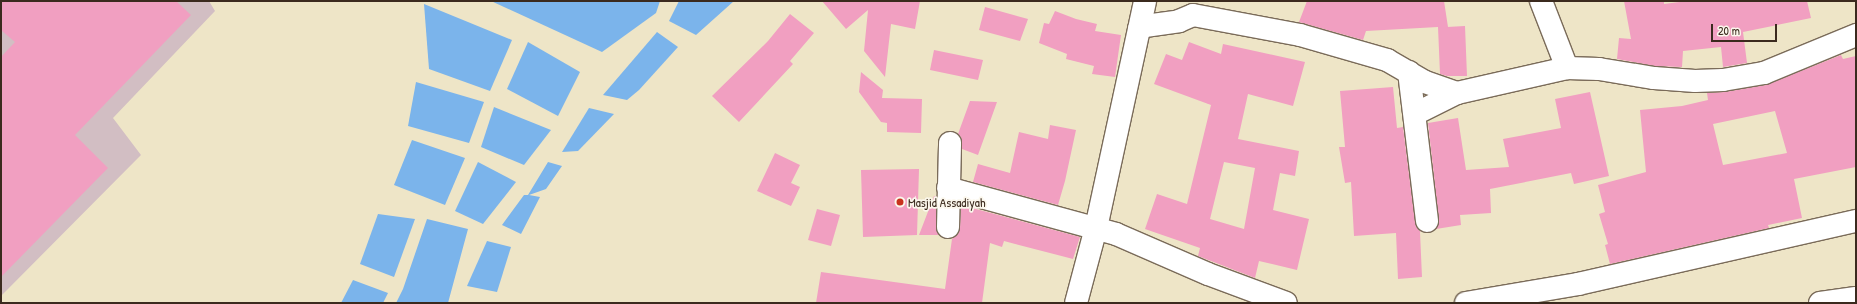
<!DOCTYPE html>
<style>
body{margin:0}
#map{position:relative;width:1857px;height:304px;overflow:hidden;background:#eee5c7;font-family:"Patrick Hand",sans-serif}
div>[style]{position:absolute}
[style*='--x']{left:calc(var(--x)*1px);top:calc(var(--y)*1px);width:calc(var(--w)*1px);rotate:calc(var(--a)*1deg)}
.industrial>*{inset:0;background:#d2bec3}
.water>*{inset:0;background:#7bb4eb}
.building>*{inset:0;background:#f19fc1}
.roads{filter:drop-shadow(1px 0 #7a6b59) drop-shadow(-1px 0 #7a6b59) drop-shadow(0 1px #7a6b59) drop-shadow(0 -1px #7a6b59)}
.minor>*{height:22px;margin:-11px;padding:0 11px;transform-origin:11px;border-radius:11px;background:#fff}
.dots>*{width:11px;height:11px;translate:-50% -50%;box-sizing:border-box;border:2px solid #fbf7ec;border-radius:50%}
span{translate:-50% -50%;white-space:nowrap;text-align:center;line-height:1.15;-webkit-text-stroke:3.5px #fbf7ec;paint-order:stroke}
.poi-label{font-size:13px;color:#3b2a1e}
.left{translate:0 -50%;text-align:left}
.frame{position:absolute;inset:0;border:2px solid #3b2a1e;pointer-events:none}
.scale{position:absolute;left:1711px;top:24px;width:66px;height:18px;box-sizing:border-box;border:2px solid #3b2a1e;border-top:0;padding-left:5px;font-size:12px;line-height:14px;white-space:nowrap;color:#3b2a1e;-webkit-text-stroke:3px #fbf7ec;paint-order:stroke}
</style>
<div id="map">
<div class="industrial">
<div style="clip-path:polygon(1px 1px,209px 1px,215px 11px,113px 118px,141px 155px,1px 296px)"></div>
</div>
<div class="water">
<div style="clip-path:polygon(491px 1px,660px 1px,656px 13px,602px 52px)"></div>
<div style="clip-path:polygon(679px 1px,734px 1px,696px 35px,669px 21px)"></div>
<div style="clip-path:polygon(424px 4px,512px 40px,490px 91px,429px 69px)"></div>
<div style="clip-path:polygon(657px 32px,678px 47px,639px 90px,627px 100px,603px 95px)"></div>
<div style="clip-path:polygon(528px 42px,580px 72px,558px 116px,507px 89px)"></div>
<div style="clip-path:polygon(416px 82px,484px 102px,469px 143px,408px 126px)"></div>
<div style="clip-path:polygon(494px 107px,551px 130px,524px 165px,481px 147px)"></div>
<div style="clip-path:polygon(589px 108px,614px 114px,578px 151px,562px 152px)"></div>
<div style="clip-path:polygon(412px 140px,465px 158px,445px 205px,394px 185px)"></div>
<div style="clip-path:polygon(478px 162px,516px 182px,483px 224px,455px 211px)"></div>
<div style="clip-path:polygon(548px 162px,562px 166px,546px 189px,529px 195px,540px 197px,521px 234px,502px 225px,524px 195px,528px 195px)"></div>
<div style="clip-path:polygon(378px 214px,415px 219px,394px 277px,360px 264px)"></div>
<div style="clip-path:polygon(427px 219px,468px 229px,448px 303px,396px 303px,403px 289px)"></div>
<div style="clip-path:polygon(487px 241px,511px 247px,497px 292px,467px 286px)"></div>
<div style="clip-path:polygon(353px 280px,388px 293px,383px 303px,341px 303px)"></div>
</div>
<div class="building">
<div style="clip-path:polygon(1px 1px,176px 1px,191px 15px,75px 135px,108px 168px,1px 277px,1px 57px,15px 42px,1px 30px)"></div>
<div style="clip-path:polygon(822px 1px,920px 1px,915px 29px,891px 24px,885px 77px,864px 51px,868px 10px,846px 29px)"></div>
<div style="clip-path:polygon(1307px 1px,1444px 1px,1448px 27px,1447px 27px,1465px 26px,1467px 76px,1447px 76px,1440px 74px,1438px 27px,1366px 31px,1363px 40px,1299px 22px)"></div>
<div style="clip-path:polygon(1624px 1px,1664px 1px,1664px 4px,1687px 1px,1807px 1px,1811px 18px,1743px 32px,1747px 63px,1723px 67px,1721px 47px,1683px 51px,1682px 67px,1655px 66px,1617px 59px,1619px 38px,1631px 39px)"></div>
<div style="clip-path:polygon(985px 7px,1028px 19px,1020px 41px,979px 30px)"></div>
<div style="clip-path:polygon(1055px 11px,1076px 19px,1097px 24px,1095px 31px,1121px 35px,1115px 77px,1092px 74px,1094px 66px,1066px 59px,1067px 54px,1039px 43px,1044px 23px,1049px 24px)"></div>
<div style="clip-path:polygon(790px 14px,814px 33px,790px 61px,793px 64px,739px 122px,712px 96px,768px 41px)"></div>
<div style="clip-path:polygon(evenodd,1189px 42px,1221px 54px,1223px 44px,1305px 62px,1293px 106px,1248px 94px,1238px 139px,1299px 151px,1295px 176px,1280px 173px,1273px 210px,1309px 219px,1297px 270px,1259px 261px,1255px 278px,1198px 256px,1200px 248px,1145px 229px,1157px 194px,1187px 204px,1211px 105px,1154px 84px,1166px 54px,1182px 60px,1189px 42px,1224px 162px,1255px 168px,1244px 229px,1210px 219px,1224px 162px)"></div>
<div style="clip-path:polygon(934px 50px,983px 60px,978px 80px,930px 70px)"></div>
<div style="clip-path:polygon(evenodd,1841px 55px,1843px 59px,1856px 56px,1856px 167px,1794px 179px,1802px 218px,1768px 225px,1769px 228px,1610px 264px,1605px 245px,1608px 244px,1599px 214px,1605px 212px,1598px 185px,1646px 172px,1640px 110px,1682px 106px,1708px 100px,1707px 93px,1725px 92px,1766px 85px,1841px 55px,1775px 111px,1787px 153px,1723px 165px,1713px 124px,1775px 111px)"></div>
<div style="clip-path:polygon(861px 72px,883px 90px,882px 98px,922px 99px,921px 133px,887px 132px,887px 123px,881px 122px,859px 92px)"></div>
<div style="clip-path:polygon(1393px 87px,1397px 128px,1403px 127px,1415px 222px,1417px 228px,1421px 232px,1420px 232px,1422px 277px,1398px 279px,1396px 233px,1354px 236px,1351px 182px,1345px 183px,1339px 147px,1345px 147px,1340px 91px)"></div>
<div style="clip-path:polygon(1590px 92px,1609px 176px,1574px 184px,1571px 173px,1490px 189px,1491px 213px,1460px 215px,1461px 225px,1436px 229px,1439px 220px,1428px 123px,1458px 118px,1466px 170px,1509px 167px,1503px 139px,1561px 128px,1555px 99px)"></div>
<div style="clip-path:polygon(970px 101px,997px 102px,978px 155px,962px 149px,961px 137px,958px 134px)"></div>
<div style="clip-path:polygon(1050px 125px,1076px 130px,1065px 181px,1058px 205px,973px 182px,978px 164px,1010px 173px,1019px 132px,1048px 139px)"></div>
<div style="clip-path:polygon(775px 153px,800px 165px,791px 183px,800px 187px,791px 206px,757px 191px)"></div>
<div style="clip-path:polygon(919px 169px,917px 235px,863px 237px,861px 170px)"></div>
<div style="clip-path:polygon(934px 196px,936px 196px,936px 227px,939px 235px,919px 235px)"></div>
<div style="clip-path:polygon(961px 205px,1080px 237px,1073px 259px,1004px 241px,1002px 247px,990px 243px,982px 303px,816px 303px,821px 272px,945px 289px,952px 239px,958px 234px,960px 228px)"></div>
<div style="clip-path:polygon(817px 209px,840px 215px,831px 246px,808px 240px)"></div>
</div>
<div class="roads">
<div class="minor">
<div style="--x:1541;--y:1;--w:72;--a:68.8"></div>
<div style="--x:1139;--y:29;--w:7;--a:-27"></div>
<div style="--x:1145;--y:26;--w:34;--a:-8"></div>
<div style="--x:1179;--y:21;--w:15;--a:-23"></div>
<div style="--x:1193;--y:15;--w:109;--a:10.6"></div>
<div style="--x:1300;--y:35;--w:91;--a:16"></div>
<div style="--x:1387;--y:60;--w:44;--a:30.1"></div>
<div style="--x:1425;--y:82;--w:34;--a:19"></div>
<div style="--x:1457;--y:93;--w:113;--a:-12.8"></div>
<div style="--x:1567;--y:68;--w:32;--a:2"></div>
<div style="--x:1599;--y:69;--w:56;--a:9.3"></div>
<div style="--x:1654;--y:78;--w:41;--a:4.2"></div>
<div style="--x:1695;--y:81;--w:28;--a:-2"></div>
<div style="--x:1723;--y:80;--w:42;--a:-9.7"></div>
<div style="--x:1764;--y:73;--w:100;--a:-22.4"></div>
<div style="--x:1409;--y:72;--w:150;--a:83.1"></div>
<div style="--x:1415;--y:114;--w:47;--a:-26.6"></div>
<div style="--x:948;--y:188;--w:174;--a:15.3"></div>
<div style="--x:1116;--y:234;--w:100;--a:23.5"></div>
<div style="--x:1208;--y:274;--w:83;--a:20.4"></div>
<div style="--x:948;--y:227;--w:84;--a:-88.6"></div>
<div style="--x:1076;--y:303;--w:78;--a:-75.1"></div>
<div style="--x:1096;--y:228;--w:232;--a:-77.8"></div>
<div style="--x:1466;--y:303;--w:114;--a:-9.6"></div>
<div style="--x:1578;--y:284;--w:285;--a:-12.8"></div>
<div style="--x:1820;--y:303;--w:36;--a:-8"></div>
</div>
</div>
<div class="dots">
<div style="left:900px;top:202px;background:#c8321e"></div>
</div>
<div class="poi-label">
<span class="left" style="left:908px;top:202px">Masjid Assadiyah</span>
</div>
<div class="frame"></div>
<div class="scale">20 m</div>
</div>
